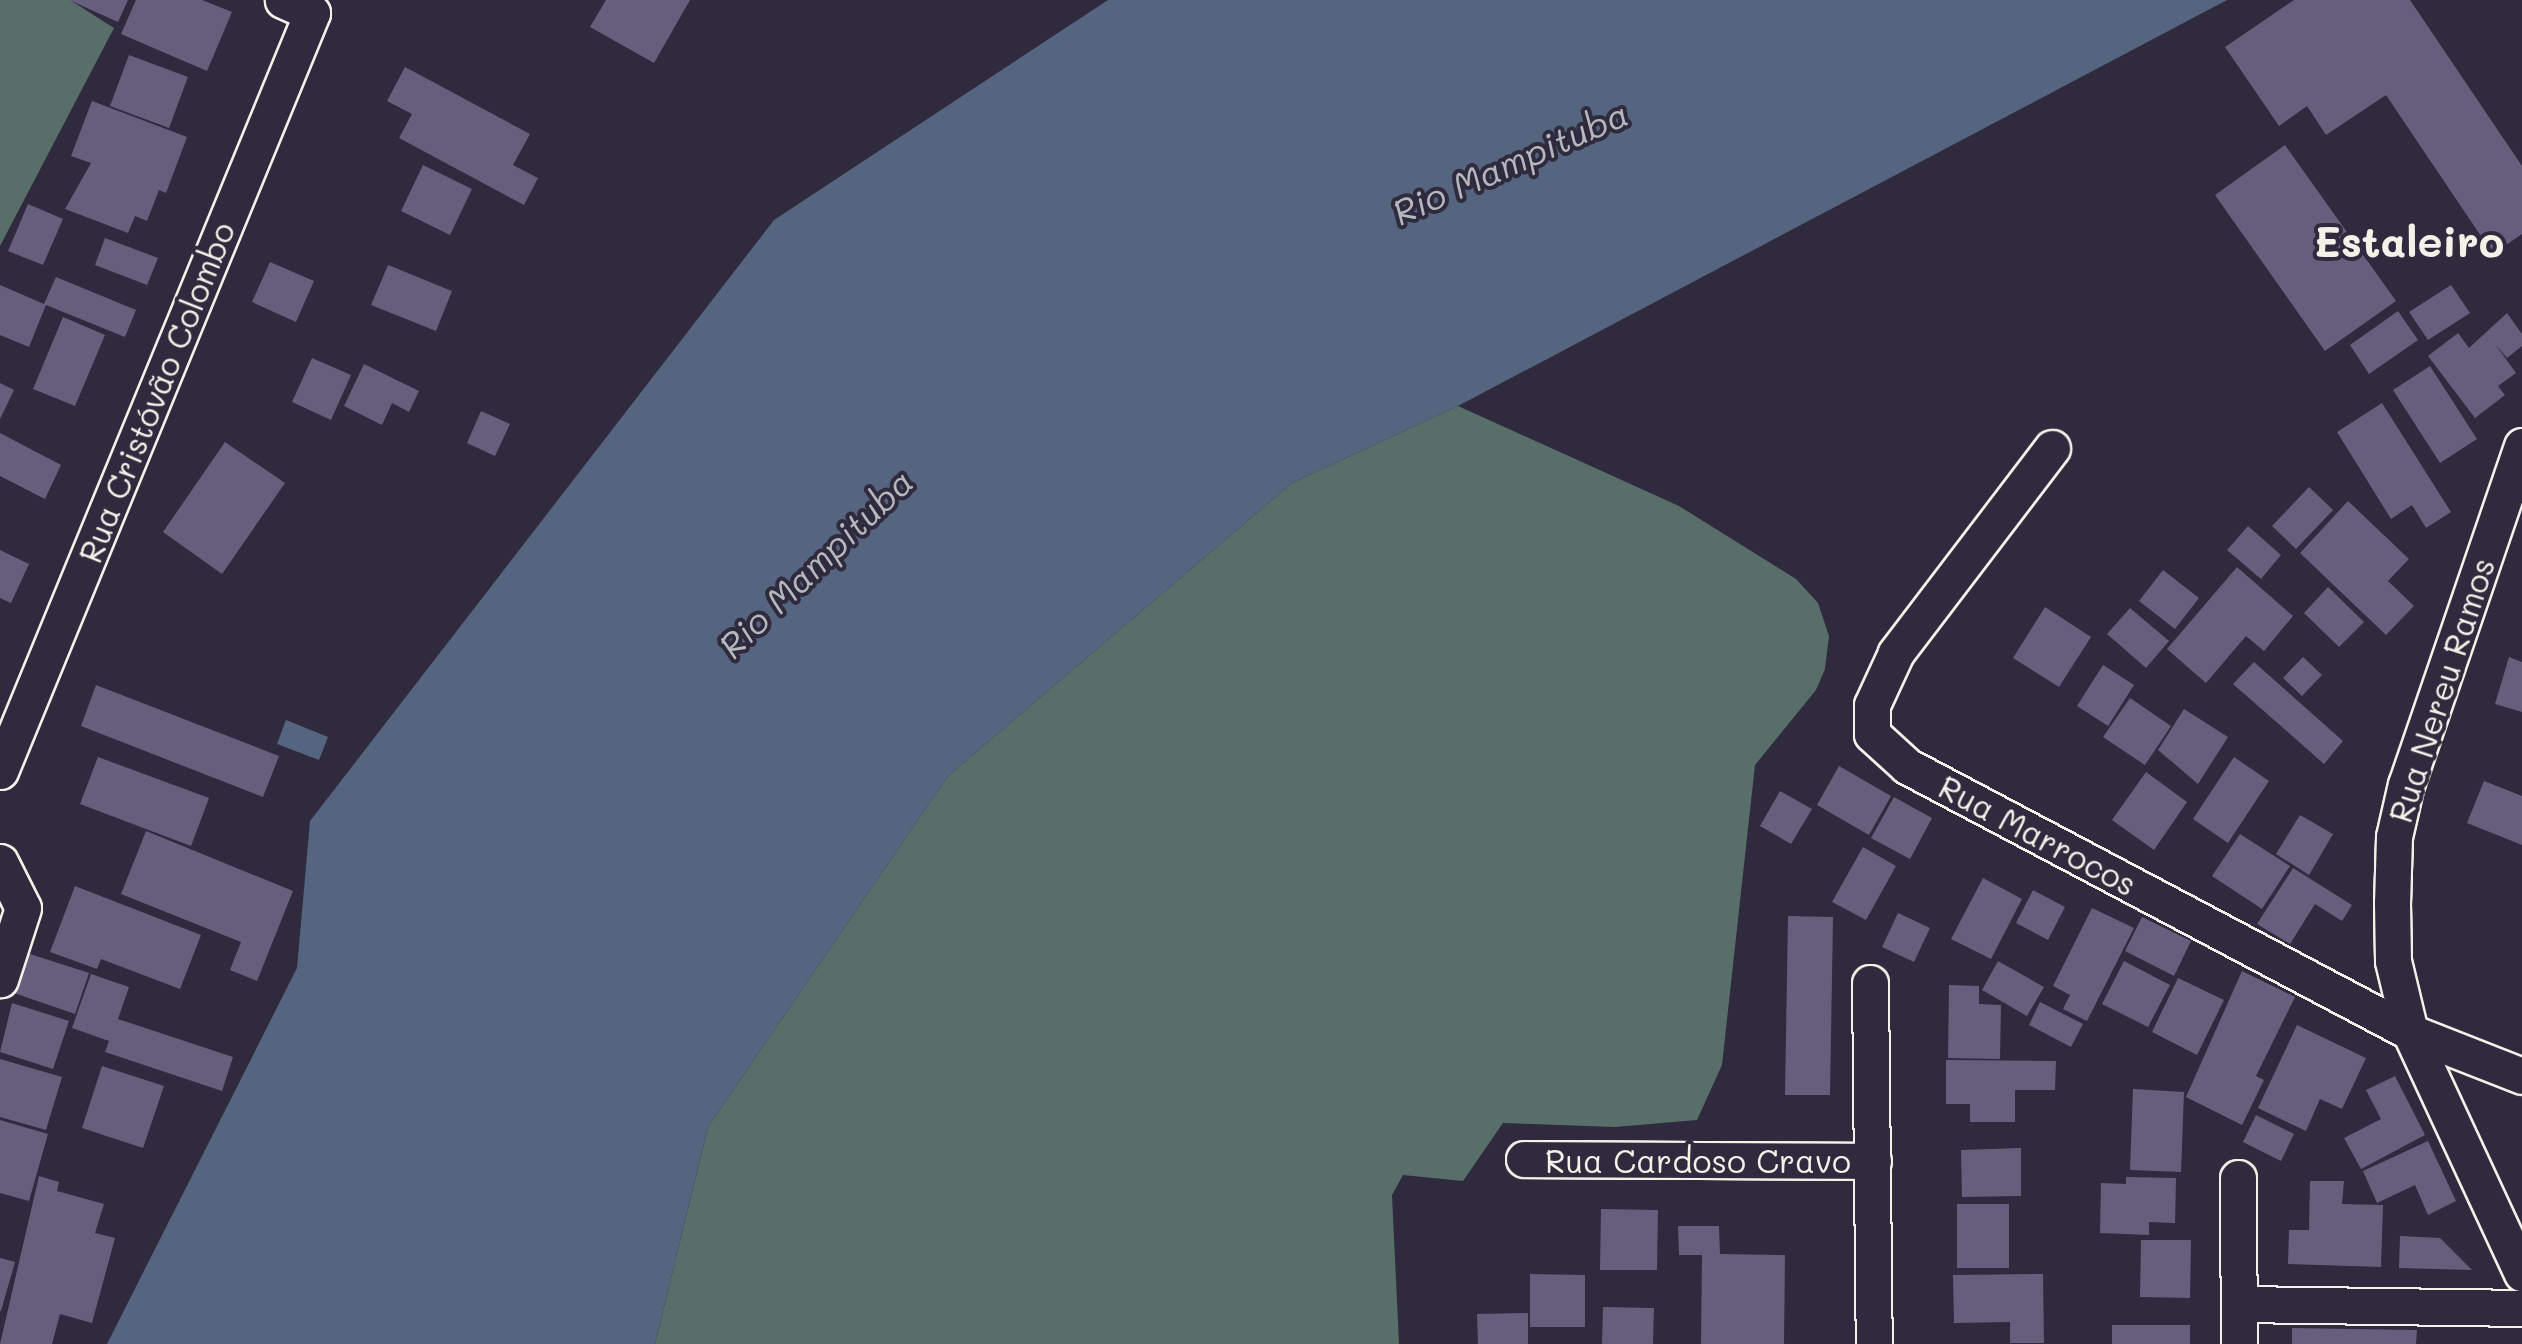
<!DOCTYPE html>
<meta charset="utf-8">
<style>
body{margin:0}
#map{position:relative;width:2522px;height:1344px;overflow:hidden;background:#2f2a3d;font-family:Mali,sans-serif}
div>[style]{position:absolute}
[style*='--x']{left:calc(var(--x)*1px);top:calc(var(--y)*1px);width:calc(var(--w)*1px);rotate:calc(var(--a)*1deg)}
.green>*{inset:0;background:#586e68}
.water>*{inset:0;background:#55647f}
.building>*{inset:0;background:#655f7d}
.roads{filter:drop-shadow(2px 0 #f4f1e8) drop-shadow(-2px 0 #f4f1e8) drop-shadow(0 2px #f4f1e8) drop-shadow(0 -2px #f4f1e8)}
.street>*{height:35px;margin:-17.5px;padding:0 17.5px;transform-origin:17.5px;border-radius:17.5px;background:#2f2a3d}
span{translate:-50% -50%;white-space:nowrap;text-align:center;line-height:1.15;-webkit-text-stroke:8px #2f2a3d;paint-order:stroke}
.street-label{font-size:32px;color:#f4f1e8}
.water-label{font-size:35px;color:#b4b9be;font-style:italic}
.district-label{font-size:42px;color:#f4f1e8;font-weight:700}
</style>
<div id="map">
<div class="green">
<div style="clip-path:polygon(0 0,70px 0,114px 28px,0 246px)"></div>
<div style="clip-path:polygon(1458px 406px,1679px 506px,1796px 579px,1818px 603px,1829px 636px,1825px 669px,1816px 690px,1755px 765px,1722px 1065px,1697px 1120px,1615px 1127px,1503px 1123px,1463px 1181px,1403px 1175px,1392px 1195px,1399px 1344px,655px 1344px,708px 1127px,948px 776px,1292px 483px)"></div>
</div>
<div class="water">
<div style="clip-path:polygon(1108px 0,2227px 0,1458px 406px,1292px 483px,948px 776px,708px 1127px,655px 1344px,107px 1344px,297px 968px,310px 821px,774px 220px)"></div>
<div style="clip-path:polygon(286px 720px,328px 737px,319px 760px,277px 744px)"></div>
</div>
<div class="building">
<div style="clip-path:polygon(69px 0,128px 0,118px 22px)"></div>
<div style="clip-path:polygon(136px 0,202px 0,232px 12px,207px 71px,121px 34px)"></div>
<div style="clip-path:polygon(606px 0,690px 0,654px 63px,590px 27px)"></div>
<div style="clip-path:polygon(2294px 0,2410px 0,2522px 166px,2522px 234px,2493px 254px,2386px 95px,2326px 135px,2307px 106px,2279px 126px,2225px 47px)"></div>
<div style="clip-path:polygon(129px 55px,188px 77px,169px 128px,110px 106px)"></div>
<div style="clip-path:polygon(405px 67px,530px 134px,513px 165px,538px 178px,524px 205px,399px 138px,412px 114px,387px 101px)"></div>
<div style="clip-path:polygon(92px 101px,187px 137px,166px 193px,159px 190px,147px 221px,135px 216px,128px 233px,65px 209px,91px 163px,71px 156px)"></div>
<div style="clip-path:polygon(2285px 145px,2396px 301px,2325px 351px,2215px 195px)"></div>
<div style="clip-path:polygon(423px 165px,472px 189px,450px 235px,401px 211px)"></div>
<div style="clip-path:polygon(28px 204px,63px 219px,43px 265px,8px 251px)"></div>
<div style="clip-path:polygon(105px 238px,158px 258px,147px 285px,95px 265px)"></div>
<div style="clip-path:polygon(270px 262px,314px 281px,296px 322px,252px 302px)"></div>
<div style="clip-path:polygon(388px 265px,452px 291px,436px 331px,371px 305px)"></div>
<div style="clip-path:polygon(56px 277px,136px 310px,125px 337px,46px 305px,29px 347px,0 335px,0 285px,44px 304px)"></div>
<div style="clip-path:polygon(2451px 285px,2470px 313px,2428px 340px,2409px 312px)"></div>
<div style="clip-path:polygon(2398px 311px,2418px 340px,2369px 374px,2350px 345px)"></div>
<div style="clip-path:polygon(2507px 313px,2522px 334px,2522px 346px,2507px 358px,2495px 344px,2516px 373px,2498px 386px,2505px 395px,2475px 418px,2428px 356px,2458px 333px,2469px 348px)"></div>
<div style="clip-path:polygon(63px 317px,105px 335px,75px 406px,33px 389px)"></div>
<div style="clip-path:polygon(312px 358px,351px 375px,331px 420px,292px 402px)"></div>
<div style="clip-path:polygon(364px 364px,419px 391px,409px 412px,392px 403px,382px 425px,344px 406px)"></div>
<div style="clip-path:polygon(2430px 366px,2477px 439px,2440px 463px,2393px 390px)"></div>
<div style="clip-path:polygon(0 383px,14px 390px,0 419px)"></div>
<div style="clip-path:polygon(2382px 403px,2451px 512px,2426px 528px,2412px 505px,2391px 519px,2337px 432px)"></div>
<div style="clip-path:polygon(481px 411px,510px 424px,495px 456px,467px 443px)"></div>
<div style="clip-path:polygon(0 433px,61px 465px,45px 499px,0 476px)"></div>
<div style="clip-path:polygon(225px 442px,285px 483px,222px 574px,163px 532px)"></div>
<div style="clip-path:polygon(2309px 487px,2333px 510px,2296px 549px,2272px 526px)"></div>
<div style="clip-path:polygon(2348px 501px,2409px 559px,2388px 581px,2414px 606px,2386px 635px,2300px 553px)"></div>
<div style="clip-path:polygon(2248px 526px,2281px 555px,2261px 579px,2227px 550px)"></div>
<div style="clip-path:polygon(0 550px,29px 564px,11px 603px,0 598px)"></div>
<div style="clip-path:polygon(2237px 567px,2293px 616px,2264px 651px,2246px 636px,2206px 683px,2167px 649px)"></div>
<div style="clip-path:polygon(2163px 570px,2199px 598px,2175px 629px,2139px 601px)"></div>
<div style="clip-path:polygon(2328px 587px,2364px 622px,2339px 647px,2304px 613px)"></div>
<div style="clip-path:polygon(2045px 607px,2091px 637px,2059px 687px,2013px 658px)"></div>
<div style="clip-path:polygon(2130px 608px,2169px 641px,2146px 668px,2107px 634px)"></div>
<div style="clip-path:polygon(2303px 657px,2322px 675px,2302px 696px,2283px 678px)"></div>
<div style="clip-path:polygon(2509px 657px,2522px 662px,2522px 712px,2495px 704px)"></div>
<div style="clip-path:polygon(2254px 662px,2343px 741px,2324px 764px,2233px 684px)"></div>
<div style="clip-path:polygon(2103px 665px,2134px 685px,2108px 726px,2077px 706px)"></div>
<div style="clip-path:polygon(96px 685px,279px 756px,263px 797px,81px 726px)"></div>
<div style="clip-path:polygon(2130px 698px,2171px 726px,2145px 765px,2103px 737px)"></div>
<div style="clip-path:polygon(2184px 709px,2228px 737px,2198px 784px,2158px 750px)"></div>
<div style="clip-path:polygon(98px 757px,209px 798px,191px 846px,80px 804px)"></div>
<div style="clip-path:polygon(2234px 757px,2269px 781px,2228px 843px,2193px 819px)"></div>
<div style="clip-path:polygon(1839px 766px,1891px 796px,1869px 835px,1817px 805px)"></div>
<div style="clip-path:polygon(2146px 772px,2187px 802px,2154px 850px,2112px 820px)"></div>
<div style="clip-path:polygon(2484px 781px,2522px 796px,2522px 845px,2467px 823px)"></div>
<div style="clip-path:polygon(1780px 791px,1812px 809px,1791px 844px,1760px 826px)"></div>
<div style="clip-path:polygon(1894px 797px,1932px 818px,1910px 859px,1871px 838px)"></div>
<div style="clip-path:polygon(2300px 815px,2333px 834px,2309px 875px,2276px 854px)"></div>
<div style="clip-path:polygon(146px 831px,293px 891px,257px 981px,230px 970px,241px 942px,121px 894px)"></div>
<div style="clip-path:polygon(2240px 834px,2290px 866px,2262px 909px,2212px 876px)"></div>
<div style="clip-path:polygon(1863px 847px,1896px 866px,1866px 920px,1832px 902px)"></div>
<div style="clip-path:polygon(2293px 868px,2352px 905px,2342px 921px,2315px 904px,2290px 944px,2257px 924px)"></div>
<div style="clip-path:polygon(1983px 878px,2022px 899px,1991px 959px,1951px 939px)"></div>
<div style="clip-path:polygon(75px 886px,201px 935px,180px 989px,101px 959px,97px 969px,50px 952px)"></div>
<div style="clip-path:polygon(2033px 890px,2065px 907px,2048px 940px,2016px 923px)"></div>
<div style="clip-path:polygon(2092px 908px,2134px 928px,2087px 1021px,2063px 1009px,2070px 995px,2053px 986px)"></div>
<div style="clip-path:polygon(1898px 913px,1930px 928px,1914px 962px,1882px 947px)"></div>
<div style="clip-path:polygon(1788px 916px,1833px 917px,1830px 1095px,1785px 1095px)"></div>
<div style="clip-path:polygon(2142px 917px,2191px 941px,2174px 976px,2125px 951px)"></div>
<div style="clip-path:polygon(27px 953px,89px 973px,75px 1014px,14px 993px)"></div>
<div style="clip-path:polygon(1998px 961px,2044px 987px,2027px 1016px,1982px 990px)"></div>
<div style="clip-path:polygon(2124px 961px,2170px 985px,2148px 1027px,2102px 1004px)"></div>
<div style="clip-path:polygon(2242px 971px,2295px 997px,2256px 1076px,2264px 1080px,2242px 1125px,2186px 1097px)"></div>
<div style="clip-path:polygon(91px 974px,129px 987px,118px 1019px,233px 1057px,222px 1091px,105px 1052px,109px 1041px,72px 1028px)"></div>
<div style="clip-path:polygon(2178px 978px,2224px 1000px,2197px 1055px,2152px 1032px)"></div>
<div style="clip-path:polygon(1949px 985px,1979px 986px,1979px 1004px,2001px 1005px,2000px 1059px,1948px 1058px)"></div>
<div style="clip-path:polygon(2040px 1002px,2083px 1024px,2071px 1047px,2029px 1025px)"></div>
<div style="clip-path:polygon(12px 1003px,69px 1021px,53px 1069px,0 1052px)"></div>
<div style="clip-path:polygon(2297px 1025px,2366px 1058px,2342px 1109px,2320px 1099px,2306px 1131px,2258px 1108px)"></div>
<div style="clip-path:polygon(0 1059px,62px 1077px,46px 1130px,0 1117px)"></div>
<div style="clip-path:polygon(1946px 1060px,2056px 1061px,2055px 1090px,2015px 1090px,2015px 1122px,1970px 1122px,1970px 1104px,1946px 1104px)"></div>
<div style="clip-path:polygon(102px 1066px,164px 1086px,143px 1148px,82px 1128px)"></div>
<div style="clip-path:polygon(2395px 1076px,2425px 1135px,2361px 1169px,2344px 1138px,2381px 1119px,2366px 1090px)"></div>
<div style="clip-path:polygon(2133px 1089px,2184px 1092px,2181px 1172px,2130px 1170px)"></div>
<div style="clip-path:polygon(2256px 1115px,2294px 1134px,2281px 1161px,2243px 1142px)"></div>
<div style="clip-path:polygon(0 1120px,48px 1134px,29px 1201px,0 1193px)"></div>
<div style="clip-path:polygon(2428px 1141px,2456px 1201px,2428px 1215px,2415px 1185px,2377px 1203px,2363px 1171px)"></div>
<div style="clip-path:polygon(2021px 1148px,2021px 1196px,1962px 1197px,1961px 1150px)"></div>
<div style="clip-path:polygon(39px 1176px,59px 1182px,57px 1191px,104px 1204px,95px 1233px,115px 1238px,92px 1323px,60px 1314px,52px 1344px,0 1344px)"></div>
<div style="clip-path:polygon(2126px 1177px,2176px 1178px,2175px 1223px,2149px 1222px,2149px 1235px,2100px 1233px,2101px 1183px,2126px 1184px)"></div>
<div style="clip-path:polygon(2310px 1181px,2344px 1181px,2342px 1204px,2383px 1205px,2381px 1267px,2288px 1264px,2289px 1230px,2309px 1230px)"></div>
<div style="clip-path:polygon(1957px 1204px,2009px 1204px,2009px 1268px,1957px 1268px)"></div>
<div style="clip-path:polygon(1601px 1209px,1658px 1210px,1657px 1270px,1600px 1270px)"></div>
<div style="clip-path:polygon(1678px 1226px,1719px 1226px,1720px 1254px,1785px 1255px,1784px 1344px,1701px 1344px,1702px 1255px,1679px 1255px)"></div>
<div style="clip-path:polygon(2400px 1236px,2440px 1238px,2472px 1270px,2399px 1268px)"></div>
<div style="clip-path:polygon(2141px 1240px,2191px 1240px,2190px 1298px,2140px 1297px)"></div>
<div style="clip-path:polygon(0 1258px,15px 1262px,1px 1311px,0 1311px)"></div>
<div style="clip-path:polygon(1530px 1274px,1585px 1275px,1585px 1327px,1530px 1327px)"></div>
<div style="clip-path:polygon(2043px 1274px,2044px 1343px,2010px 1343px,2010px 1322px,1954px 1323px,1953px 1275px)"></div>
<div style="clip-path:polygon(1603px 1307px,1654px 1308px,1653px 1344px,1602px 1344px)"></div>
<div style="clip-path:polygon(1528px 1313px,1528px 1344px,1478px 1344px,1477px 1314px)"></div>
<div style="clip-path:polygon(2112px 1325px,2190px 1325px,2190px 1344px,2112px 1344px)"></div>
<div style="clip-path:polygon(2292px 1328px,2417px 1330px,2416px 1344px,2292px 1344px)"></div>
</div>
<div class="roads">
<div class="street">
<div style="--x:2522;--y:446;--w:357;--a:108.9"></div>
<div style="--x:2406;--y:784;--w:54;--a:102.8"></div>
<div style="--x:2394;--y:837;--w:66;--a:91.7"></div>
<div style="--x:2392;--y:903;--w:58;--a:89"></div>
<div style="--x:2393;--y:961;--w:73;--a:76.5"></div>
<div style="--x:2410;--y:1032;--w:266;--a:65.1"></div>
<div style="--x:2052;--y:448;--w:258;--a:127.3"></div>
<div style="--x:1896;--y:653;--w:57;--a:114.8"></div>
<div style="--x:1872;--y:705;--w:29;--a:90"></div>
<div style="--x:1872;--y:734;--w:47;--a:42.4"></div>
<div style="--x:1907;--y:766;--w:569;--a:27.87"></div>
<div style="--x:2410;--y:1032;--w:120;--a:21.4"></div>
<div style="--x:0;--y:771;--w:820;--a:-67.63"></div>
<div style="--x:312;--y:13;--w:32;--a:-156"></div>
<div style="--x:0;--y:862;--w:51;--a:63.4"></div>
<div style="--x:23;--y:908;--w:75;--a:107.9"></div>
<div style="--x:1870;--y:983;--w:361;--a:89.4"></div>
<div style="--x:1524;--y:1159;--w:349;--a:0.3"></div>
<div style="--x:2238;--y:1178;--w:166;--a:89.7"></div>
<div style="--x:2239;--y:1304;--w:283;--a:0.8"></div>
</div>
</div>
<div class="street-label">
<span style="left:156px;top:392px;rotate:-68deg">Rua Cristóvão Colombo</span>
<span style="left:2441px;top:690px;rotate:-72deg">Rua Nereu Ramos</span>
<span style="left:2038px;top:835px;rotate:28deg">Rua Marrocos</span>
<span style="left:1698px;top:1160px">Rua Cardoso Cravo</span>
</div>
<div class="water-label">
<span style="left:1510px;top:162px;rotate:-24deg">Rio Mampituba</span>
<span style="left:815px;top:563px;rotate:-44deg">Rio Mampituba</span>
</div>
<div class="district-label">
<span style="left:2409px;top:241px">Estaleiro</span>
</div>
</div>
